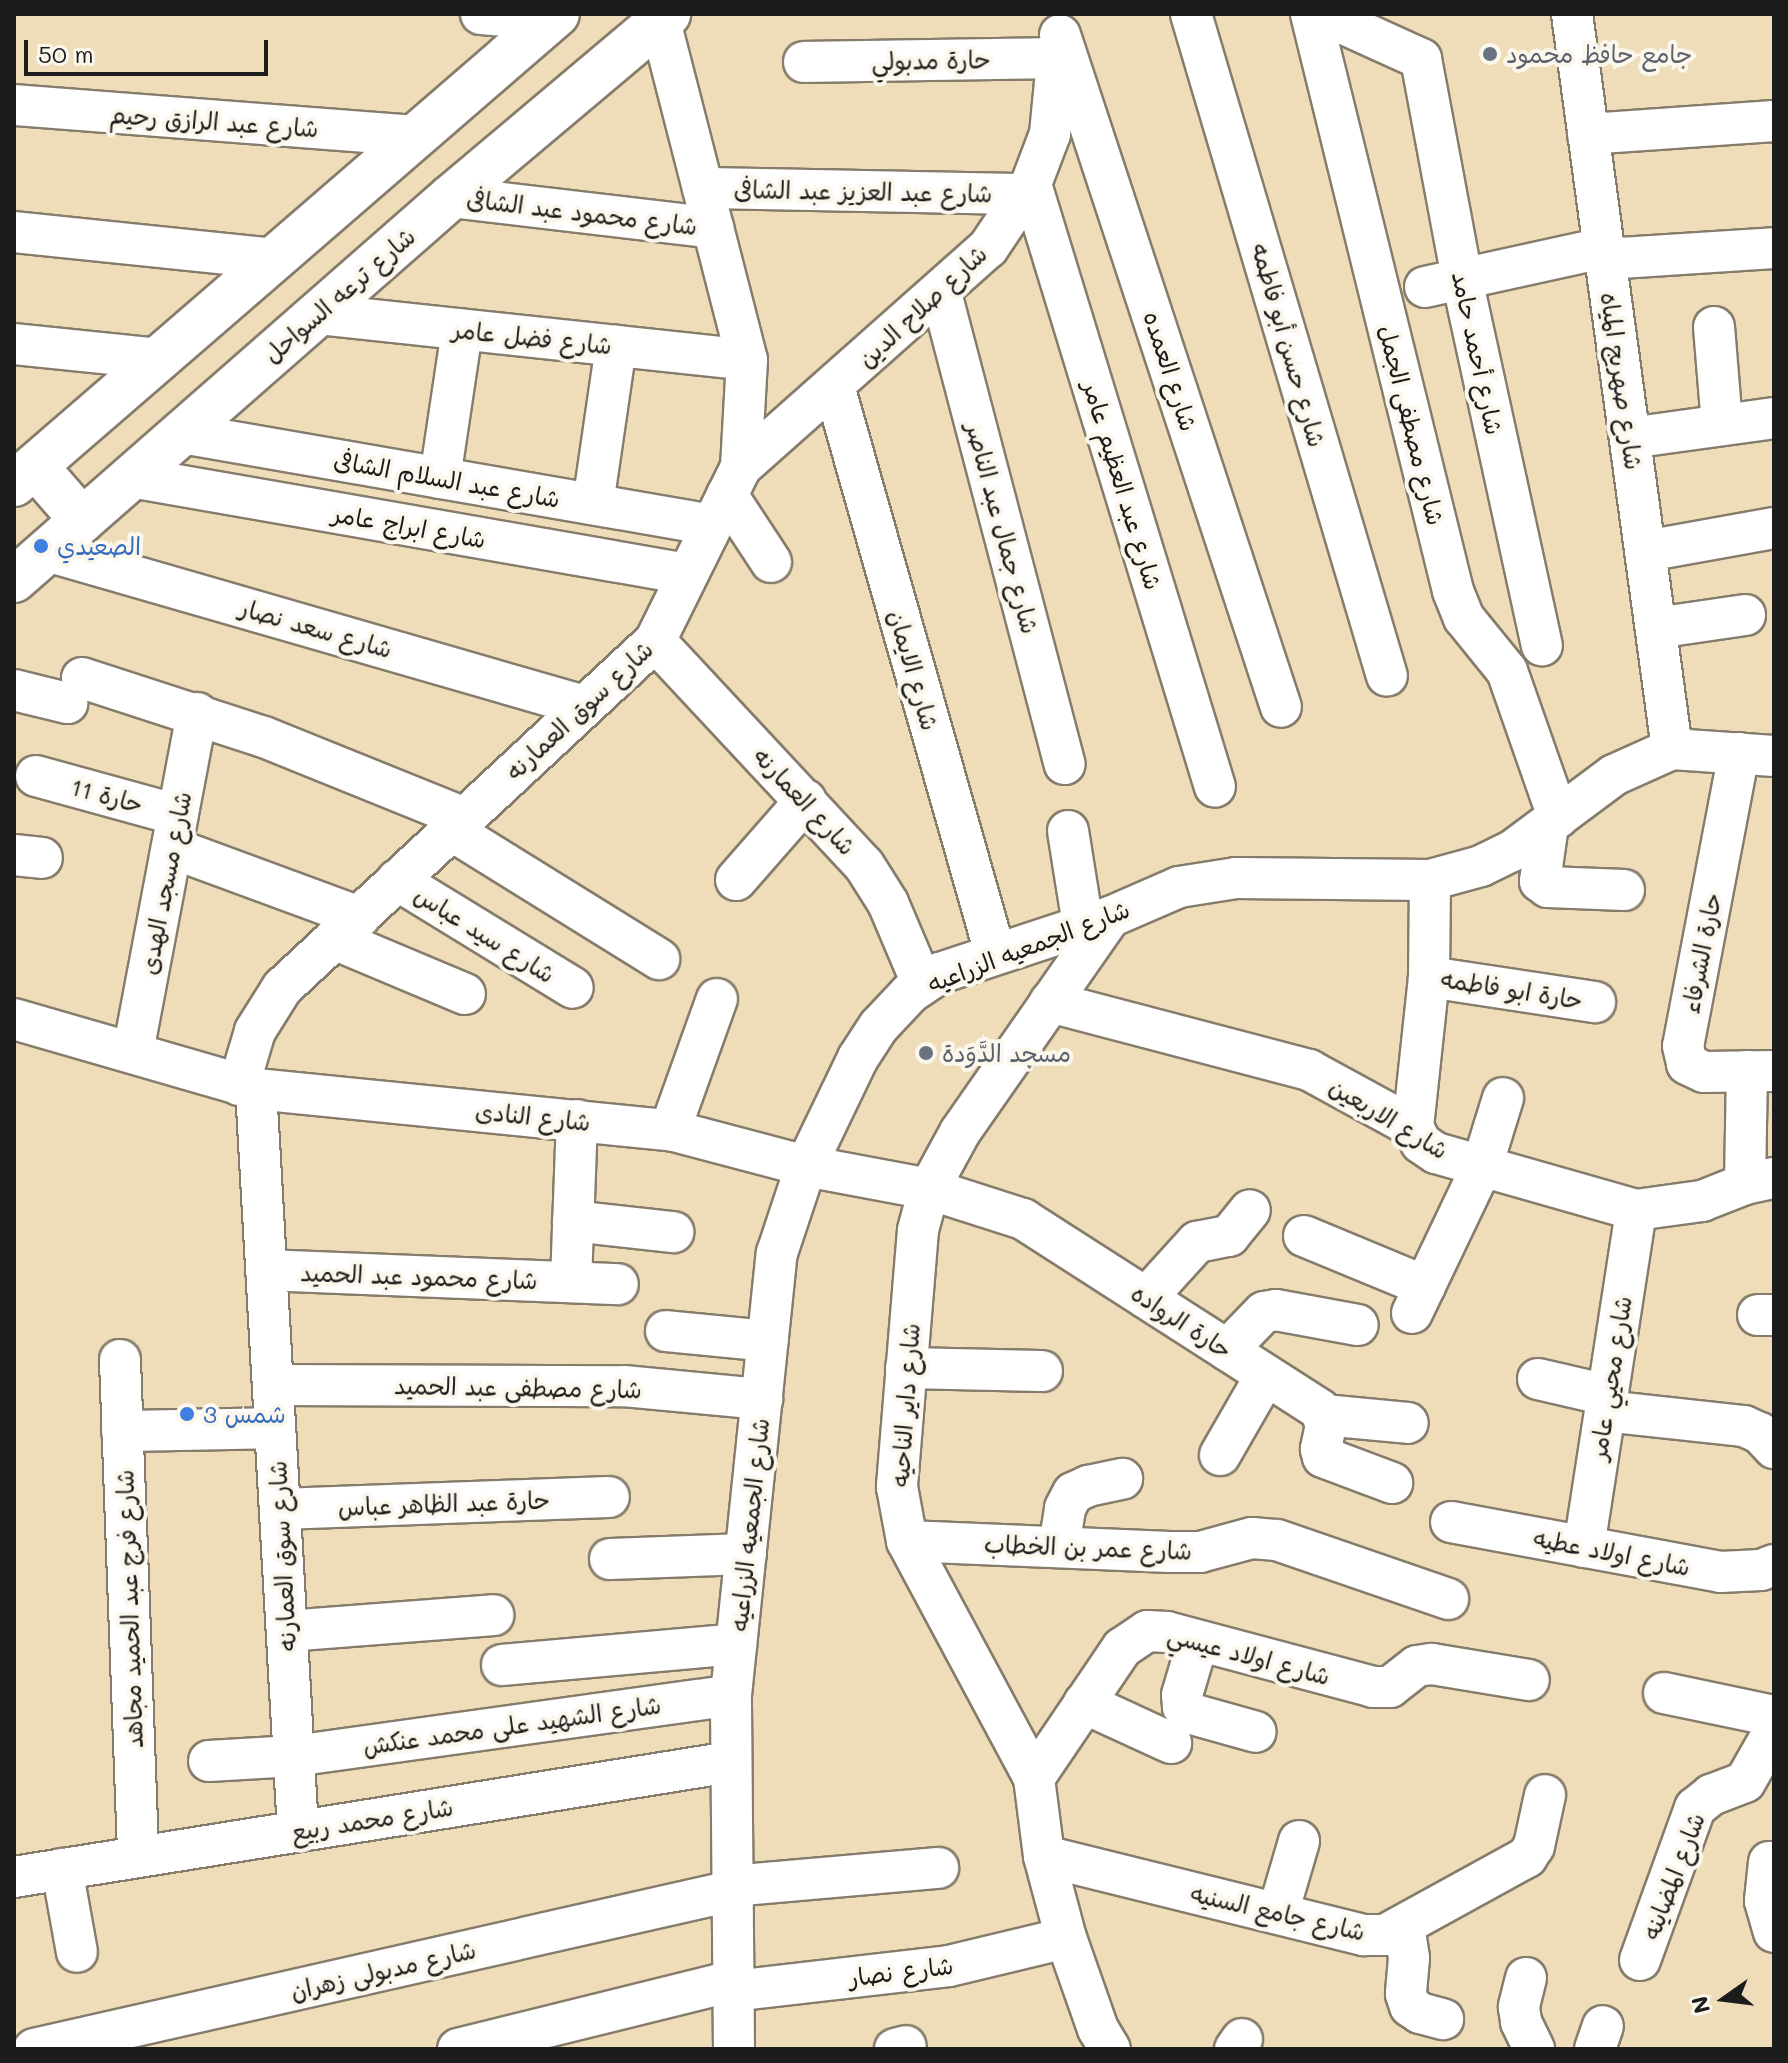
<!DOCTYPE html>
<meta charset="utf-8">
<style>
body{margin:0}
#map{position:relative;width:1788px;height:2063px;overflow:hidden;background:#efddba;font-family:Mali,"Playpen Sans Arabic",sans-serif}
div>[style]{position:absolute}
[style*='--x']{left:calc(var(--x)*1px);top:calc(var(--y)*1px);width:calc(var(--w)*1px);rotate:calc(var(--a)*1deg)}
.roads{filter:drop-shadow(2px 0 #867c6b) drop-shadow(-2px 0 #867c6b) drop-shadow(0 2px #867c6b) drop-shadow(0 -2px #867c6b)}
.minor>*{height:40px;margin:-20px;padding:0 20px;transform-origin:20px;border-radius:20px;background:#fff}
.major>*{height:44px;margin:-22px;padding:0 22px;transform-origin:22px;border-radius:22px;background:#fff}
.dots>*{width:22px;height:22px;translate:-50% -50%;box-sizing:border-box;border:4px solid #fbf7ec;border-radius:50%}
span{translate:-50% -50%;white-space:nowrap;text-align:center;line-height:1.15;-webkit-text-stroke:8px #fbf7ec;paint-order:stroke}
.worship-label{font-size:24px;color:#5b616d}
.left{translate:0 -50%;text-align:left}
.street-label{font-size:24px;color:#1c1c1c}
.shop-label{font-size:24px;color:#366cbe}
.frame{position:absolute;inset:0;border:16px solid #1c1c1c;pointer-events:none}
.north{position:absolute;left:1684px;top:1959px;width:80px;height:80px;-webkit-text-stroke:6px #fbf7ec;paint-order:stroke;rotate:256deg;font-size:22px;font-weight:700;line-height:32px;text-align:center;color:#1c1c1c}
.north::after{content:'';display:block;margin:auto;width:28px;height:36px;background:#1c1c1c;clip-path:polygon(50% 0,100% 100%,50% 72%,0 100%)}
.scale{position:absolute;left:24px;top:40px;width:244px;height:36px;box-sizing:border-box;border:4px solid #1c1c1c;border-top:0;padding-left:10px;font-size:24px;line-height:28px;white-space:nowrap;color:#1c1c1c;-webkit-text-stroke:6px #fbf7ec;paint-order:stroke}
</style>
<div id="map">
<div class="roads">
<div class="minor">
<div style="--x:481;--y:14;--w:68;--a:5"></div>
<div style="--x:1191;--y:14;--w:690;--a:73.51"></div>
<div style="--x:1311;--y:14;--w:594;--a:76.17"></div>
<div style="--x:1453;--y:591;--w:29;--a:68"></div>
<div style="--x:1464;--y:618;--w:68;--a:50.9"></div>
<div style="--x:1507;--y:671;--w:155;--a:70.7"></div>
<div style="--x:1322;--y:14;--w:109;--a:24.4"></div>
<div style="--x:1421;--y:59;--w:224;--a:79.4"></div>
<div style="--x:1462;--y:279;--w:375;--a:77.7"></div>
<div style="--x:1572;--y:14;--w:742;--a:82.25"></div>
<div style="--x:1060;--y:35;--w:707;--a:71.8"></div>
<div style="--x:804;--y:62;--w:253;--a:-0.9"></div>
<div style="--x:14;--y:105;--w:402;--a:4.4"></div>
<div style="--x:1588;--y:134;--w:186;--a:-4"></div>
<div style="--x:1031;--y:184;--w:630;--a:73.03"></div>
<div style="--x:703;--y:188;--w:321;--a:1.1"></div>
<div style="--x:451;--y:197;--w:264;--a:6.7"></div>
<div style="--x:14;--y:232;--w:261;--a:5.9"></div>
<div style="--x:1605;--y:259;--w:169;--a:-3.7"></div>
<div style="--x:1425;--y:287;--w:182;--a:-12.4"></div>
<div style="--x:941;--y:293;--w:487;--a:75.3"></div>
<div style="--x:318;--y:314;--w:431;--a:6.1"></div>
<div style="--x:1714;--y:327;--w:98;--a:85.3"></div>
<div style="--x:14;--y:344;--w:145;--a:5.9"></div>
<div style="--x:834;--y:386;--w:589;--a:74.15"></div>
<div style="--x:182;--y:433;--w:538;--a:9.85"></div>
<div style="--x:1630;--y:438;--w:145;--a:-7.9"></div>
<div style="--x:741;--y:467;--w:330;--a:-41.6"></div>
<div style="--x:988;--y:248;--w:77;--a:-56.1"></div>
<div style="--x:1031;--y:184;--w:53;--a:-69.2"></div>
<div style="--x:1050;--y:134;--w:83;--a:-84.5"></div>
<div style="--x:131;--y:477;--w:564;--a:9.9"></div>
<div style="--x:440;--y:478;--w:150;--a:-81.5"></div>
<div style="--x:727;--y:495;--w:80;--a:56.7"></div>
<div style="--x:593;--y:504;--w:160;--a:-81.7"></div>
<div style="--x:47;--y:551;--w:559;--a:16.1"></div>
<div style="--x:1646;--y:551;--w:130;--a:-10.2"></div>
<div style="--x:1656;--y:628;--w:90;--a:-8.3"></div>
<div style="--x:655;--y:641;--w:306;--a:47"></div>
<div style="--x:864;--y:865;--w:45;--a:57.7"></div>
<div style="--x:888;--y:903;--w:87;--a:67"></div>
<div style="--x:82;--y:678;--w:191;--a:18"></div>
<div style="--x:264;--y:737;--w:216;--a:22"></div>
<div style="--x:14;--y:690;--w:55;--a:13.8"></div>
<div style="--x:1739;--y:753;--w:298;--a:100.8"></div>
<div style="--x:1683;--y:1046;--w:18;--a:77"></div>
<div style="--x:1687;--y:1064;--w:19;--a:25"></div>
<div style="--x:1704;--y:1072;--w:70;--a:-0.8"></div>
<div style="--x:36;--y:776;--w:147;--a:15.4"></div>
<div style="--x:1548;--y:825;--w:57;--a:98.1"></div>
<div style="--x:1540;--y:881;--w:10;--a:37"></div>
<div style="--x:1548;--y:887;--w:76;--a:2.3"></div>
<div style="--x:451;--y:830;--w:245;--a:31.8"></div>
<div style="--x:1068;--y:831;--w:95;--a:80.9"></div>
<div style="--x:172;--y:848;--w:200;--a:20.2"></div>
<div style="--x:14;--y:855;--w:28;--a:6"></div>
<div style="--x:397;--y:880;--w:206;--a:31.5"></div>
<div style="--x:736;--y:880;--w:106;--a:-48.8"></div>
<div style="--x:1110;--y:917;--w:262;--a:124.9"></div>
<div style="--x:960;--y:1132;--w:65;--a:118.5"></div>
<div style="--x:929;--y:1189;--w:42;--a:105"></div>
<div style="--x:918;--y:1230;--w:258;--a:94.7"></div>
<div style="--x:897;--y:1487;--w:55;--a:79.5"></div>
<div style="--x:907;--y:1541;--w:269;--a:61.8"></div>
<div style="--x:1034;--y:1778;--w:79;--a:82.7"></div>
<div style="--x:1044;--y:1856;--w:85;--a:75"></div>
<div style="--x:1066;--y:1938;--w:96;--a:70.6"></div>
<div style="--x:1098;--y:2029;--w:23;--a:59"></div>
<div style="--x:334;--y:939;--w:142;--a:22.8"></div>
<div style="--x:1429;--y:977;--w:168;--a:8.6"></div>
<div style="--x:1050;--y:1002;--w:268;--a:14.7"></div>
<div style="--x:1309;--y:1070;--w:119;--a:28.7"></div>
<div style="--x:1413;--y:1127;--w:18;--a:63"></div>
<div style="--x:1421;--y:1143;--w:18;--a:34"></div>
<div style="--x:1436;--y:1153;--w:208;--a:15.9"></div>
<div style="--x:1636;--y:1210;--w:67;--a:-7.8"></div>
<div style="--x:1702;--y:1201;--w:46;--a:-21.6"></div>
<div style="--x:1745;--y:1184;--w:30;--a:-12"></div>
<div style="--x:14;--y:1019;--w:252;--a:16.1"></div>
<div style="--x:256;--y:1089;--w:416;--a:5.7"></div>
<div style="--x:670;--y:1130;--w:141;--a:14.8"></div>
<div style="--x:806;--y:1166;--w:125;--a:10.6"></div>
<div style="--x:929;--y:1189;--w:99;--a:17.7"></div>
<div style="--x:1023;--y:1219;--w:353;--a:32.7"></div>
<div style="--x:1320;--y:1410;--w:16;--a:68"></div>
<div style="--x:1326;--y:1425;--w:25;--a:102"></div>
<div style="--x:1321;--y:1449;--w:8;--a:76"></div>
<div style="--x:1323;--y:1457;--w:74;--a:20.6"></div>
<div style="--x:133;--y:1052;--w:345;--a:-79.3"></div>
<div style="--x:239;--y:1085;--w:56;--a:-73.5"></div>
<div style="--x:255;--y:1031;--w:51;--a:-57.9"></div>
<div style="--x:282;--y:988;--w:509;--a:-42.93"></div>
<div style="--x:655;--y:641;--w:194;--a:-63.7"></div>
<div style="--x:741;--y:467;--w:107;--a:-86.8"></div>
<div style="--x:747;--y:360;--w:351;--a:-104.4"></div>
<div style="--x:256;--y:1089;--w:743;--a:86.76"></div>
<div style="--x:1413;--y:1127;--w:151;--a:-83.9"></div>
<div style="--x:1429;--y:977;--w:97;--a:-89.4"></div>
<div style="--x:670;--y:1130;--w:139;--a:-70.3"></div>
<div style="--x:1745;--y:1184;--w:113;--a:-89"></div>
<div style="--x:573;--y:1221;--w:101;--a:6.3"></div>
<div style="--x:1304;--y:1236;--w:131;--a:22.5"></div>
<div style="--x:266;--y:1270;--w:352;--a:2.3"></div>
<div style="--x:571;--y:1282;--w:162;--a:-87.9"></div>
<div style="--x:1146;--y:1298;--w:76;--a:-47.7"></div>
<div style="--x:1197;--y:1242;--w:33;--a:-11"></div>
<div style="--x:1229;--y:1236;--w:33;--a:-51"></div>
<div style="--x:1412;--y:1313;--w:163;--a:-64.5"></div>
<div style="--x:1482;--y:1166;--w:71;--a:-72.8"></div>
<div style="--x:1758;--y:1315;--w:16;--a:0"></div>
<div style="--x:666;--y:1331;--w:102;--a:5.6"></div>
<div style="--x:1227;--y:1350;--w:53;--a:-45.8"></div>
<div style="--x:1264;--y:1312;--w:12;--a:-9"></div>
<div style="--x:1276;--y:1310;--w:83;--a:10.4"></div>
<div style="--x:120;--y:1360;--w:497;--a:87.9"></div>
<div style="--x:906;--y:1368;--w:136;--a:1.3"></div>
<div style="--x:1538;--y:1379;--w:71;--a:13.1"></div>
<div style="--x:273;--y:1385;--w:351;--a:0.2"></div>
<div style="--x:624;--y:1386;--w:139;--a:5.4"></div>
<div style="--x:1605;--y:1411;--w:140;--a:6.2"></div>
<div style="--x:1744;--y:1426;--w:17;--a:24"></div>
<div style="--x:1760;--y:1433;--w:21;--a:47"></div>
<div style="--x:1324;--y:1415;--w:84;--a:5.4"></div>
<div style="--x:122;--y:1431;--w:153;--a:-1.1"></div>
<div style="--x:1220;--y:1455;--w:92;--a:-60.1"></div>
<div style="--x:280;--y:1509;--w:329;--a:-2.1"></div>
<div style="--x:1451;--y:1522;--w:274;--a:10.5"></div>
<div style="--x:1720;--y:1572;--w:41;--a:-2.8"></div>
<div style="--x:1761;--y:1570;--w:14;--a:-21"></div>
<div style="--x:907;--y:1541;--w:263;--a:2.4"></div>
<div style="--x:1170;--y:1552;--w:30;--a:0"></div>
<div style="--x:1200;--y:1552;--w:54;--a:-15.1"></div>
<div style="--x:1252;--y:1538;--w:25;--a:5"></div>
<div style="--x:1277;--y:1540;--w:181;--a:19"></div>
<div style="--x:1059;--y:1547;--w:39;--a:-81"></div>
<div style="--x:1065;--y:1508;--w:17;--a:-62"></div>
<div style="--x:1073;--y:1493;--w:17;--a:-25"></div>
<div style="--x:1088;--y:1486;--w:35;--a:-12"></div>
<div style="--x:1584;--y:1547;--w:341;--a:-81.2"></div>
<div style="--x:610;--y:1559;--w:136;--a:-2.1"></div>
<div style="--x:287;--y:1631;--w:207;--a:-4.4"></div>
<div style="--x:1198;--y:1641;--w:56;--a:106.5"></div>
<div style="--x:1182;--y:1695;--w:12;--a:85"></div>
<div style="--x:1183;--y:1707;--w:11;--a:38"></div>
<div style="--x:1192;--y:1714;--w:66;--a:15.7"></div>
<div style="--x:502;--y:1665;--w:235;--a:-5.1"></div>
<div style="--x:1664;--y:1693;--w:112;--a:11.8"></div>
<div style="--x:1084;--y:1703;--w:96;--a:24.7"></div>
<div style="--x:209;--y:1761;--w:85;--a:-3.4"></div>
<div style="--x:294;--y:1756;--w:441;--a:-7.9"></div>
<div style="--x:1034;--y:1778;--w:157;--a:-55.9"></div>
<div style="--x:1122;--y:1648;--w:30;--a:-34"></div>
<div style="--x:1147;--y:1631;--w:20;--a:3"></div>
<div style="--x:1167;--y:1632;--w:213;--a:14.9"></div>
<div style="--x:1373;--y:1687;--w:17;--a:0"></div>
<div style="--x:1390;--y:1687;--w:34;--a:-38"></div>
<div style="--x:1417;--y:1666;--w:15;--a:-8"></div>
<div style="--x:1432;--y:1664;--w:98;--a:9.4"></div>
<div style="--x:1044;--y:1856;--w:330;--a:13.9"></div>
<div style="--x:1364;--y:1935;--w:21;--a:0"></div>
<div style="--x:1385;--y:1935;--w:162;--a:-28.8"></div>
<div style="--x:1527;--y:1857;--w:13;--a:-58"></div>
<div style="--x:1534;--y:1846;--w:52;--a:-77.8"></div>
<div style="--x:1769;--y:1862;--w:39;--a:96"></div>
<div style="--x:1765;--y:1901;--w:32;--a:74"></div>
<div style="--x:62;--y:1869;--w:84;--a:79.8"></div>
<div style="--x:14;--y:1877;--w:725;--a:-9.12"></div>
<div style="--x:731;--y:1886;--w:208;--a:-5"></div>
<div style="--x:1278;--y:1913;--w:75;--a:-73.7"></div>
<div style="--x:1404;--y:1926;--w:32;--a:81"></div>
<div style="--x:1409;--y:1958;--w:36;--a:95"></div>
<div style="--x:1406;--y:1994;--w:13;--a:72"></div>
<div style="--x:1410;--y:2006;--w:12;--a:35"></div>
<div style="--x:1420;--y:2013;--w:24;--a:15"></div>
<div style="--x:1640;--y:1960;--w:162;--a:-70.1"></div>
<div style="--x:1695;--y:1808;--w:21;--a:-39"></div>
<div style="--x:1711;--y:1795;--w:36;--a:-21"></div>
<div style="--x:1745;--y:1782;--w:59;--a:-60.4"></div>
<div style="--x:1526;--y:1978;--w:30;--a:104"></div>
<div style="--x:1519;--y:2007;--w:15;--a:82"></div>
<div style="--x:1521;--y:2022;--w:30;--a:64"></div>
<div style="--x:733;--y:1991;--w:217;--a:-6.6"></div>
<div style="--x:949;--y:1966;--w:120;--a:-13.5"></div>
<div style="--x:34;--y:2049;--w:715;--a:-12.77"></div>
<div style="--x:458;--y:2049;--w:283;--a:-13.9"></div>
<div style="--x:734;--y:2049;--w:354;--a:-90.5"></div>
<div style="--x:731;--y:1695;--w:444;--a:-84.1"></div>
<div style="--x:777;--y:1253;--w:92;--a:-71.6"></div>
<div style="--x:806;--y:1166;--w:120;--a:-64.3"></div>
<div style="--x:858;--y:1058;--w:38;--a:-57"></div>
<div style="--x:879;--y:1026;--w:45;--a:-46.8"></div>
<div style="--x:910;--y:993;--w:36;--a:-34"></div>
<div style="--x:940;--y:973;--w:179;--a:-18.2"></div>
<div style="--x:1110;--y:917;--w:75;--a:-23.5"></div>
<div style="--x:1179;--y:887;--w:58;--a:-9"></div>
<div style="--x:1236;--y:878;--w:194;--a:0.6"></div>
<div style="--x:1430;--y:880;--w:53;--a:-15.4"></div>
<div style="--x:1481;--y:866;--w:34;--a:-26"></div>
<div style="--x:1512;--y:851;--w:127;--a:-36.7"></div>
<div style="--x:1614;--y:775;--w:64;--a:-24.1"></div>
<div style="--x:1672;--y:749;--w:102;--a:3.9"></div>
<div style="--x:895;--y:2049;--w:11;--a:-15"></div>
<div style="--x:1235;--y:2049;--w:12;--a:-55"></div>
<div style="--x:1595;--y:2049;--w:24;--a:-71"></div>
</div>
<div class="major">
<div style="--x:35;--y:466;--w:72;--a:49"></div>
<div style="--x:14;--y:484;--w:718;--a:-40.88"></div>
<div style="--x:14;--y:580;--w:581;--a:-41.23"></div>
<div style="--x:451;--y:197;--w:284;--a:-40.1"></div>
</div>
</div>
<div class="dots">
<div style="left:1490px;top:54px;background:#6b7280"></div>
<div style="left:41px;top:546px;background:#3f7fe0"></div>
<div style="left:926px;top:1053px;background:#6b7280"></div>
<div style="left:187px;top:1414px;background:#3f7fe0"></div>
</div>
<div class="worship-label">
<span class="left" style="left:1506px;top:54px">جامع حافظ محمود</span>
<span class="left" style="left:942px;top:1053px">مسجد الدَّوَدة</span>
</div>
<div class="street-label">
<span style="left:931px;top:60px;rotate:-1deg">حارة مدبولي</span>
<span style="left:214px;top:121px;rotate:4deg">شارع عبد الرازق رحيم</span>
<span style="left:863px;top:191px;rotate:1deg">شارع عبد العزيز عبد الشافى</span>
<span style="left:582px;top:212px;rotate:7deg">شارع محمود عبد الشافى</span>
<span style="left:339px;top:295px;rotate:-41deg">شارع ترعه السواحل</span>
<span style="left:922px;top:306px;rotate:-43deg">شارع صلاح الدين</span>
<span style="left:532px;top:337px;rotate:6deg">شارع فضل عامر</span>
<span style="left:1289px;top:345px;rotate:74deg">شارع حسن أبو فاطمه</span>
<span style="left:1478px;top:353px;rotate:78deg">شارع أحمد حامد</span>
<span style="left:1171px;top:371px;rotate:72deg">شارع العمده</span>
<span style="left:1622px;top:381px;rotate:82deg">شارع صهريج المياه</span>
<span style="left:1412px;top:425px;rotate:76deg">شارع مصطفى الجمل</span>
<span style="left:447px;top:479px;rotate:10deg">شارع عبد السلام الشافى</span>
<span style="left:1123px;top:485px;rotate:73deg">شارع عبد العظيم عامر</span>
<span style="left:409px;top:526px;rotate:10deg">شارع ابراج عامر</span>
<span style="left:1003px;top:528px;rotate:75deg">شارع جمال عبد الناصر</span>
<span style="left:316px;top:628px;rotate:16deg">شارع سعد نصار</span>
<span style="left:914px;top:670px;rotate:74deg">شارع الايمان</span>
<span style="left:579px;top:710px;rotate:-43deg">شارع سوق العمارنه</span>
<span style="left:107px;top:795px;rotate:15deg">حارة 11</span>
<span style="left:805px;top:801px;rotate:47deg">شارع العمارنه</span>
<span style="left:165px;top:883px;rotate:-79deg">شارع مسجد الهدى</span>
<span style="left:485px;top:934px;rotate:32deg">شارع سيد عباس</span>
<span style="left:1028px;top:946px;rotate:-21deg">شارع الجمعيه الزراعيه</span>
<span style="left:1701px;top:953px;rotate:-79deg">حارة الشرفاء</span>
<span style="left:1512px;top:989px;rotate:9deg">حارة ابو فاطمه</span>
<span style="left:533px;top:1116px;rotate:6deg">شارع النادى</span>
<span style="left:1389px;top:1118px;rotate:31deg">شارع الاربعين</span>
<span style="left:419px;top:1276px;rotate:2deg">شارع محمود عبد الحميد</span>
<span style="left:1182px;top:1321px;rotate:33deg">حارة الرواده</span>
<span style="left:1610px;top:1378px;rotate:-81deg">شارع محيي عامر</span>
<span style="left:518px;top:1387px;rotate:1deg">شارع مصطفى عبد الحميد</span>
<span style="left:905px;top:1405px;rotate:-86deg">شارع داير الناحيه</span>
<span style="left:444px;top:1503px;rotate:-2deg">حارة عبد الظاهر عباس</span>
<span style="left:749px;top:1525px;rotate:-84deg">شارع الجمعيه الزراعيه</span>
<span style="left:1088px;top:1547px;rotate:2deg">شارع عمر بن الخطاب</span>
<span style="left:1612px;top:1552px;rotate:11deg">شارع اولاد عطيه</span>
<span style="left:282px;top:1556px;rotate:-93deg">شارع سوق العمارنه</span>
<span style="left:129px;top:1609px;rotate:-92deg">شارع فرج عبد الحميد مجاهد</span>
<span style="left:1249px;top:1655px;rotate:15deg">شارع اولاد عيسي</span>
<span style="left:512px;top:1725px;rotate:-8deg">شارع الشهيد على محمد عنكش</span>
<span style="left:372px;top:1819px;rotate:-9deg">شارع محمد ربيع</span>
<span style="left:1673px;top:1876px;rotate:-69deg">شارع المضاينه</span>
<span style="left:1278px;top:1912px;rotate:13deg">شارع جامع السنيه</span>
<span style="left:383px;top:1970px;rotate:-13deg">شارع مدبولى زهران</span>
<span style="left:901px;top:1971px;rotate:-7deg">شارع نصار</span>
</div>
<div class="shop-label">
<span class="left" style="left:57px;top:546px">الصعيدي</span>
<span class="left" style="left:203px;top:1414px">شمس 3</span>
</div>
<div class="frame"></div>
<div class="north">N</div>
<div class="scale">50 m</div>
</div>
